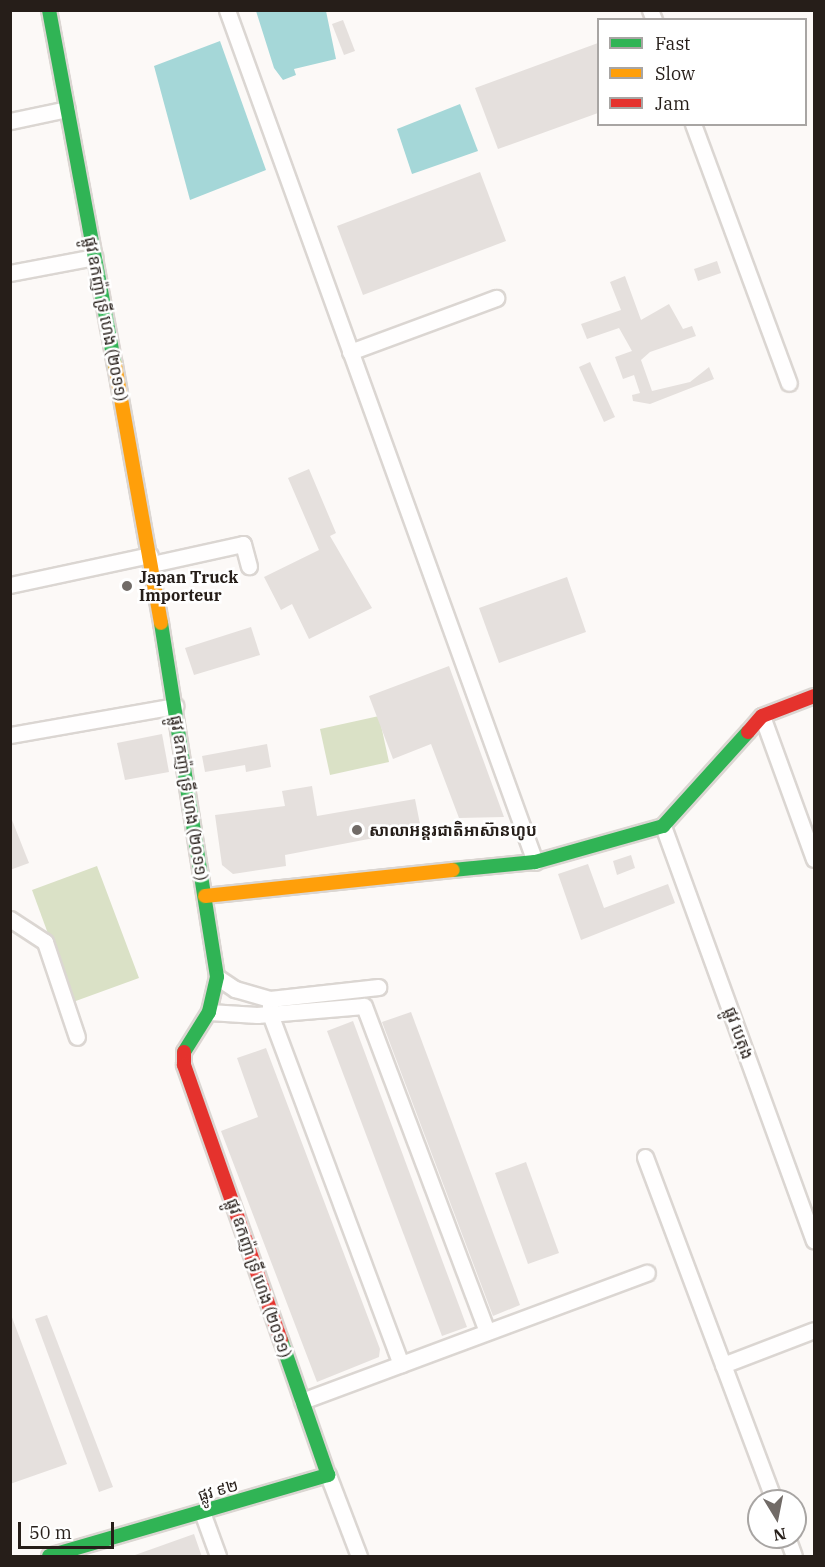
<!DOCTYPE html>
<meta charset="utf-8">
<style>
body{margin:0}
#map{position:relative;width:825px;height:1567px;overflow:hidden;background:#fcf9f7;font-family:"IBM Plex Serif","Noto Sans Khmer",serif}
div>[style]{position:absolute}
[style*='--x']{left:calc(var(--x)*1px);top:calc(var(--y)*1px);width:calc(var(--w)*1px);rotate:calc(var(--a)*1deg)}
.green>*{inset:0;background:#dae1c6}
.water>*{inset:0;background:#a5d7d8}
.building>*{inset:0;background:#e5e0dd}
.roads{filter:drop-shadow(2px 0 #dbd6d2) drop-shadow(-2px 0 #dbd6d2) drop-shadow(0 2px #dbd6d2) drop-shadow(0 -2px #dbd6d2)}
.street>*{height:15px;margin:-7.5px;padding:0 7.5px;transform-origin:7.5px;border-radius:7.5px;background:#fffefe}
.fast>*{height:14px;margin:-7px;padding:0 7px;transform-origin:7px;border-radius:7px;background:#30b455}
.slow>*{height:14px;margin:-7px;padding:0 7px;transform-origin:7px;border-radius:7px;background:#ff9f0a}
.jam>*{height:14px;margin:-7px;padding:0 7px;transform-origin:7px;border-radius:7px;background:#e5322d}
.dots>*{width:16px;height:16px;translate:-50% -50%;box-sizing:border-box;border:3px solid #fff;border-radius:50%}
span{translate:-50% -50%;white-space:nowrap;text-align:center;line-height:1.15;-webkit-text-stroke:5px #fff;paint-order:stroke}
.street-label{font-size:16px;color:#261e19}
.poi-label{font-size:16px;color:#261e19;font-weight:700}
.left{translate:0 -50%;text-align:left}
.frame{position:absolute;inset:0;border:12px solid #261e19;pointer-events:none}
.legend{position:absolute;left:597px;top:18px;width:210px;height:108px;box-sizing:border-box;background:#fff;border:2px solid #a8a5a3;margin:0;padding:8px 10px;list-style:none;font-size:18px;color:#261e19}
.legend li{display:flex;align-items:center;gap:12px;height:30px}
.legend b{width:30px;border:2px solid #a8a5a3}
.north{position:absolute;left:747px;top:1489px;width:60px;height:60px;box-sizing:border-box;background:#fff;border:2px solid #a8a5a3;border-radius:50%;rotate:170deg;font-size:16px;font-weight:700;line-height:24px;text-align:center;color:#261e19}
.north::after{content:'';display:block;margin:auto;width:21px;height:27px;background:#716b67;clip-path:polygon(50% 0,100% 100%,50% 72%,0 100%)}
.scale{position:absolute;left:18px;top:1522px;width:96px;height:27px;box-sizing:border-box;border:3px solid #261e19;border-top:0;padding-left:8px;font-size:18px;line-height:21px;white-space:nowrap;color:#261e19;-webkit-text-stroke:4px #fff;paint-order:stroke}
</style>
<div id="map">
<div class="green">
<div style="clip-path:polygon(379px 716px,389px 762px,330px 775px,320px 729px)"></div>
<div style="clip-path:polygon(97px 866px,139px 978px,73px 1002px,32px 890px)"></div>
</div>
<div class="water">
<div style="clip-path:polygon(256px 11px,326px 11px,336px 59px,294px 69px,296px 75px,283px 80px,274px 68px)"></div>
<div style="clip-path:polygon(220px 41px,266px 170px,190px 200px,154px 66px)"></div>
<div style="clip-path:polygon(460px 104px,478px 151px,412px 174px,397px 129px)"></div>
</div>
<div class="building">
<div style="clip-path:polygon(343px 20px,355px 51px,344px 55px,332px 24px)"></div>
<div style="clip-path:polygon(598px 43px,598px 113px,498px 149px,475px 88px)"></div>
<div style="clip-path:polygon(480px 172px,506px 241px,363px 295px,337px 226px)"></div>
<div style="clip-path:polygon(717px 261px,721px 273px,698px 281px,694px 269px)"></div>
<div style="clip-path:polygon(625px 276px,641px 320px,669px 304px,683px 329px,692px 326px,696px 336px,650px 352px,641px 360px,652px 391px,690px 382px,709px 367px,714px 379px,650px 404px,633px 401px,632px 395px,640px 393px,634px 375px,623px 379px,615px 357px,632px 351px,619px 328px,587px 339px,581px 324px,621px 310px,610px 282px)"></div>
<div style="clip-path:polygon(590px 362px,615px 417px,604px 422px,579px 367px)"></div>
<div style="clip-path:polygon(309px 469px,336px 533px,330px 536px,372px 608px,309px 639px,292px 604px,281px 610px,264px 577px,319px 550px,288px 478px)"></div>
<div style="clip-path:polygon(567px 577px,586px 632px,499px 663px,479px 608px)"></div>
<div style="clip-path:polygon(251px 627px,260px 655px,194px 675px,185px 648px)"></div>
<div style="clip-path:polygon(449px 666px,504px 817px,459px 818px,431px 744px,393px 759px,369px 696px)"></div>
<div style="clip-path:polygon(162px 734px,169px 772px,125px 780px,117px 743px)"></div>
<div style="clip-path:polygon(267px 744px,271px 767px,246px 772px,245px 765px,205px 772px,202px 756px)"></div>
<div style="clip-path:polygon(312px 786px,317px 816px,415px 799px,421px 829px,285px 855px,286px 866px,233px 874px,222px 865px,215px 815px,285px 806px,282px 791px)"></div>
<div style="clip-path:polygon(10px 815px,29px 863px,10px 870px)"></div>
<div style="clip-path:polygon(631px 855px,635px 868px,617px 875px,613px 861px)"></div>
<div style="clip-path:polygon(588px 864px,604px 908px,668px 884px,675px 903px,581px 940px,558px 874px)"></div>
<div style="clip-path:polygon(411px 1012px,520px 1305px,493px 1316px,382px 1022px)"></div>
<div style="clip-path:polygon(353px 1021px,467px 1327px,442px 1336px,327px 1031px)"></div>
<div style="clip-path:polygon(266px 1048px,380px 1349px,379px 1357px,317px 1382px,221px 1131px,258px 1117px,237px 1058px)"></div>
<div style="clip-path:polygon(526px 1162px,559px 1253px,528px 1264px,495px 1173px)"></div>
<div style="clip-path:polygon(10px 1312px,67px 1464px,10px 1484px)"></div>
<div style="clip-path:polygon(47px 1315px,113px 1487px,99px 1492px,35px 1319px)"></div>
<div style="clip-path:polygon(194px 1534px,202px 1557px,135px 1557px,135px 1555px)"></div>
</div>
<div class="roads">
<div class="street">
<div style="--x:227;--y:10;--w:906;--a:70.12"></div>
<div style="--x:650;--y:10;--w:11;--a:68"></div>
<div style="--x:10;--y:121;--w:58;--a:-11.9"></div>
<div style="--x:693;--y:124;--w:276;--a:69.7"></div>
<div style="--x:10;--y:273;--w:86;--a:-10.7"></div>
<div style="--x:350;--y:352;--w:156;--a:-20.3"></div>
<div style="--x:152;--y:564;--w:93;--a:-12.4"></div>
<div style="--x:243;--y:544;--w:23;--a:75"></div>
<div style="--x:10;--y:585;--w:143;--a:-12.1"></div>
<div style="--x:762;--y:716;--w:152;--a:70"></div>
<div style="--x:10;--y:735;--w:168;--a:-10"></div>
<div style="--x:663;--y:826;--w:441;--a:70"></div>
<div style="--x:10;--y:919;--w:42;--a:33.3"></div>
<div style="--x:45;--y:942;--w:100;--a:71.4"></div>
<div style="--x:217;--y:977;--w:22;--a:34"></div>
<div style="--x:235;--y:989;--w:36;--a:16"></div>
<div style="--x:270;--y:999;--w:109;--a:-6.3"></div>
<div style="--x:270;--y:999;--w:15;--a:90"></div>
<div style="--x:270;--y:1014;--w:374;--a:69.5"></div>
<div style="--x:209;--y:1012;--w:48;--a:3.6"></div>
<div style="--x:257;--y:1015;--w:107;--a:-4.8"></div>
<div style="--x:364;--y:1006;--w:348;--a:69.3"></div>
<div style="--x:645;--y:1157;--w:367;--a:69.4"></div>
<div style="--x:723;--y:1365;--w:97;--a:-21"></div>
<div style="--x:302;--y:1401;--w:368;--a:-20.4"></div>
<div style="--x:328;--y:1475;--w:87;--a:69.1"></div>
<div style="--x:202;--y:1512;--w:47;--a:70"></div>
<div style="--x:787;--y:1537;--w:20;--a:70"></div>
</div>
<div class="fast">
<div style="--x:49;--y:10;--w:361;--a:79.5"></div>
<div style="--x:161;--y:623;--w:358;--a:81"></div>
<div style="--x:217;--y:977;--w:36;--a:103"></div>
<div style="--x:209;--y:1012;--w:47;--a:122"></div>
<div style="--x:453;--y:870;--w:82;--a:-5.6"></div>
<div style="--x:535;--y:862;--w:133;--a:-15.7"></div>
<div style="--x:663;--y:826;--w:127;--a:-47.9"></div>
<div style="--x:49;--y:1556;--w:291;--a:-16.2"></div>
<div style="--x:328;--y:1475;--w:143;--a:-109.2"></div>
</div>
<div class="slow">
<div style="--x:115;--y:365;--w:262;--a:79.9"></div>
<div style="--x:205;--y:896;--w:249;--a:-6"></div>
</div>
<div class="jam">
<div style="--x:748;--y:732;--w:21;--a:-49"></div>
<div style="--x:762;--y:716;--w:56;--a:-21"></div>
<div style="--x:184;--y:1052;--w:13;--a:90"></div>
<div style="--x:184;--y:1065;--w:292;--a:70.6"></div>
</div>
</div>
<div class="dots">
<div style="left:127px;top:586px;background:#716b67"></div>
<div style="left:357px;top:830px;background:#716b67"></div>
</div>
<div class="street-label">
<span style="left:106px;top:319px;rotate:79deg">ផ្លូវ ឧកញ៉ា ទ្រី ហេង (២០១១)</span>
<span style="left:189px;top:798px;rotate:81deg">ផ្លូវ ឧកញ៉ា ទ្រី ហេង (២០១១)</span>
<span style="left:739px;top:1033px;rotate:70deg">ផ្លូវ បេតុង</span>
<span style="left:259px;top:1278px;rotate:71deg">ផ្លូវ ឧកញ៉ា ទ្រី ហេង (២០១១)</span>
<span style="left:218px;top:1490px;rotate:-16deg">ផ្លូវ ៩២</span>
</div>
<div class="poi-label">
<span class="left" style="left:139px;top:586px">Japan Truck<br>Importeur</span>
<span class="left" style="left:369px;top:830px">សាលាអន្ដរជាតិអាស៊ានហូប</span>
</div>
<div class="frame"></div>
<ul class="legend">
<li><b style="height:8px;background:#30b455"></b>Fast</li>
<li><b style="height:8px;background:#ff9f0a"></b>Slow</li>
<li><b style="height:8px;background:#e5322d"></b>Jam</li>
</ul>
<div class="north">N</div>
<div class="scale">50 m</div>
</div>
